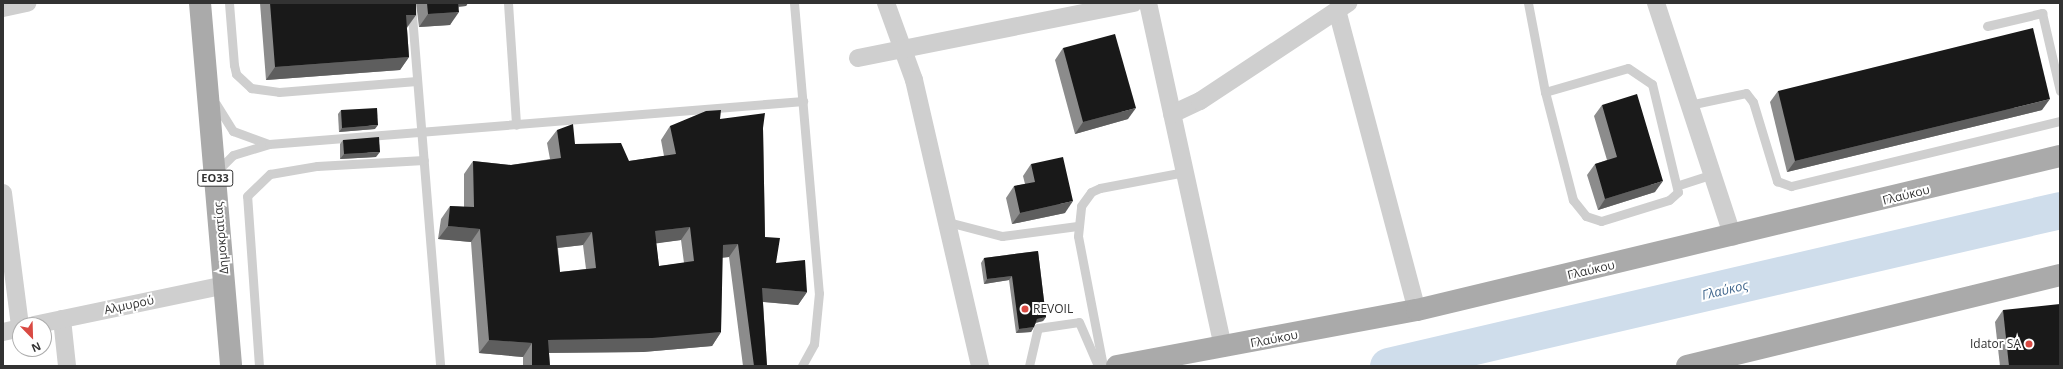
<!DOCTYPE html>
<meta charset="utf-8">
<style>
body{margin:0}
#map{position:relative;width:2063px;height:369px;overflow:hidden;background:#fff;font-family:"Open Sans",sans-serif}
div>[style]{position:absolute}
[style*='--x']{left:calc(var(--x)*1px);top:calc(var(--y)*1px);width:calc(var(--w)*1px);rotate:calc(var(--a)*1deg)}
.river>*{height:37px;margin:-18.5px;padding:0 18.5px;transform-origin:18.5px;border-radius:18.5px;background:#cfddeb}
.lane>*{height:9px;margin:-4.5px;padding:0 4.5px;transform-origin:4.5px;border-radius:4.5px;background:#cfcfcf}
.street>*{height:18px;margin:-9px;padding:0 9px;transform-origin:9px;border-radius:9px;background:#cfcfcf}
.primary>*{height:22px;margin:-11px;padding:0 11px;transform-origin:11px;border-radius:11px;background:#aaa}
.wall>*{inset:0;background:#8c8c8c}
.shaded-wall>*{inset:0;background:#5e5e5e}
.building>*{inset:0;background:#191919}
.dots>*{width:11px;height:11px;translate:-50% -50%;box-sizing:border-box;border:2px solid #fff;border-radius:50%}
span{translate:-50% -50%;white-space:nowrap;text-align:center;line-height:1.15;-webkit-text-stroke:4px #fff;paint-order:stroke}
.shield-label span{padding:1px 3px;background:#fff;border:1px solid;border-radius:3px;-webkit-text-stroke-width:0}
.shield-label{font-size:11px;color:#323232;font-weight:700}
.street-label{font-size:12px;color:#323232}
.poi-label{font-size:12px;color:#323232}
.left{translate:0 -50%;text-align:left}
.right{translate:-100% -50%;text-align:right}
.water-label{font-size:13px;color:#44698f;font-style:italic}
.frame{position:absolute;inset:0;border:4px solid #323232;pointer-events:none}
.north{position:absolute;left:12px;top:317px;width:40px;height:40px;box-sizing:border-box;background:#fff;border:1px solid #adadad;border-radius:50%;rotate:157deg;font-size:11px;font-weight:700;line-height:16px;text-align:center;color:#323232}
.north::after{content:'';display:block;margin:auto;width:14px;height:18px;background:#d94a43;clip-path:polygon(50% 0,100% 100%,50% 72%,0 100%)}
</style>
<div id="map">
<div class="river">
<div style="--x:1388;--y:366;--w:690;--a:-13.07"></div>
</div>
<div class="lane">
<div style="--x:229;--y:3;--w:62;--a:85.4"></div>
<div style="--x:234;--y:65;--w:9;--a:77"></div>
<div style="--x:236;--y:74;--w:21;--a:43"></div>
<div style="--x:251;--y:88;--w:28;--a:8"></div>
<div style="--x:279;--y:92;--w:138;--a:-4.6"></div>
<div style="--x:411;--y:3;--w:364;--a:85.4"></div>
<div style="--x:508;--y:3;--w:122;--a:86.2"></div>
<div style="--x:794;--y:3;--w:291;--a:85.1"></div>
<div style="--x:819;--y:293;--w:51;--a:95.6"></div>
<div style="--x:814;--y:344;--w:25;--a:119"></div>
<div style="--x:1528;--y:3;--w:91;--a:79.2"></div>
<div style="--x:1987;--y:26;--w:57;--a:-13.3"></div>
<div style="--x:2042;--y:13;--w:80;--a:77"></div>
<div style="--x:1628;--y:68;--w:29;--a:34"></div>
<div style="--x:1652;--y:84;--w:111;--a:76.5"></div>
<div style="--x:1678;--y:192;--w:12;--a:138"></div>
<div style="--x:1669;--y:200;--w:71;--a:162.8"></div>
<div style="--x:1601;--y:221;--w:16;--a:-162"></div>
<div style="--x:1586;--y:216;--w:21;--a:-129"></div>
<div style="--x:1573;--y:200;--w:112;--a:-104.5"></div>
<div style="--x:1545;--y:92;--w:86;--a:-16.1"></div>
<div style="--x:216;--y:104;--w:32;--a:58"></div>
<div style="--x:233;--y:131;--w:37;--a:20"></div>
<div style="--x:1689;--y:105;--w:58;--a:-11.9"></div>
<div style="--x:1746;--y:93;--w:11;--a:52"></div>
<div style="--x:1753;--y:102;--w:83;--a:73.1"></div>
<div style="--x:1777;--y:181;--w:15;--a:20"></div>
<div style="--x:1791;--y:186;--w:277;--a:-13.6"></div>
<div style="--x:218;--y:170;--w:21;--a:-45"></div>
<div style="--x:233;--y:155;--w:38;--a:-17"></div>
<div style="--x:269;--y:144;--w:536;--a:-4.6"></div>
<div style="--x:1679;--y:185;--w:35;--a:-18"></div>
<div style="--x:948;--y:222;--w:56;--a:14.5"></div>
<div style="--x:1002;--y:236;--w:76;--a:-7.6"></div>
<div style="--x:259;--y:366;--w:170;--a:-94"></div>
<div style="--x:247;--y:196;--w:32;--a:-44"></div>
<div style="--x:270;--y:174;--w:48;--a:-9.7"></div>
<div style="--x:317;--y:166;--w:107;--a:-3.2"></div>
<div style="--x:1029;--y:366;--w:39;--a:-77"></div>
<div style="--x:1038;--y:328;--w:41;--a:-8.3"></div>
<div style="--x:1079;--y:322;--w:48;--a:66.6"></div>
<div style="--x:1103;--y:366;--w:132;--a:-100.9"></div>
<div style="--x:1078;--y:236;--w:30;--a:-84"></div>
<div style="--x:1081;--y:206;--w:17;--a:-54"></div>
<div style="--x:1091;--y:192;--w:10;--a:-24"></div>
<div style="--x:1100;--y:188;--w:86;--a:-10.7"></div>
</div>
<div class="street">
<div style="--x:886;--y:3;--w:82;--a:70"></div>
<div style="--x:914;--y:80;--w:294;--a:77"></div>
<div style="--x:1148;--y:3;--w:353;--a:77.7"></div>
<div style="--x:1656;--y:3;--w:246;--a:71.8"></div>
<div style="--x:3;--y:8;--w:25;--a:-12"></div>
<div style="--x:1337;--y:10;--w:310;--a:75.1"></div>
<div style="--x:858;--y:58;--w:281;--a:-11.3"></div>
<div style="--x:1172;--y:114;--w:31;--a:-25"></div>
<div style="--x:1200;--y:101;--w:178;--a:-33.5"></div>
<div style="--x:3;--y:193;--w:133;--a:82.7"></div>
<div style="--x:62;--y:319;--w:47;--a:83.9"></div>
<div style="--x:34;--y:325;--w:195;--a:-11.8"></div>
<div style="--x:3;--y:332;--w:17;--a:-13"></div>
</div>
<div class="primary">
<div style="--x:200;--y:3;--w:364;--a:85.1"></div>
<div style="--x:1117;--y:366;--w:305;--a:-10.6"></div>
<div style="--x:1417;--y:310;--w:661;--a:-13.47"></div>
<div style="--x:1687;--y:366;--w:384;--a:-13.7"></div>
</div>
<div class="wall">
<div style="clip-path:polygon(260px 3px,416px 3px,416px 15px,407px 28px,409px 57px,400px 70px,266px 80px)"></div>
<div style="clip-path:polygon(416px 3px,468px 3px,466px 6px,459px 7px,450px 25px,419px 27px)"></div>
<div style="clip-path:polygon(1063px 48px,1128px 119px,1075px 134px,1055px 60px)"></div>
<div style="clip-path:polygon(1778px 91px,2042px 110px,1787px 172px,1770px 102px)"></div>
<div style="clip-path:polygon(1602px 105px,1655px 192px,1598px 210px,1587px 175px,1595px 164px,1607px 160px,1594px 116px)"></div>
<div style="clip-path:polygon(341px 110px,375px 129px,339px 132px,338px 114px)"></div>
<div style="clip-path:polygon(evenodd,720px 119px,763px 128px,765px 237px,776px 263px,807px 292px,798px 305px,763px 302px,767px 366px,743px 366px,729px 257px,722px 258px,721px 332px,712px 346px,643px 352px,549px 353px,550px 366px,523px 366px,523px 357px,479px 353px,471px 242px,438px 239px,441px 219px,450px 206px,464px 207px,464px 174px,473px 161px,511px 165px,550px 159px,547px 143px,557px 130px,575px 144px,629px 161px,664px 156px,661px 140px,670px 126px,720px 119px,681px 240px,684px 263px,659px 266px,656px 243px,681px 240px,720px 119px,583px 245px,586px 269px,560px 272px,558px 248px,583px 245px)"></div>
<div style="clip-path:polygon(343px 140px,376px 157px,340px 159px,340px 144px)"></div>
<div style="clip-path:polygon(1031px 164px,1065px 213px,1012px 224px,1006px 198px,1014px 186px,1025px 184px,1023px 176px)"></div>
<div style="clip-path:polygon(1038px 251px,1046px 317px,1043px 321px,1036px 323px,1031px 332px,1016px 333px,1009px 280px,984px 284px,981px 263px,984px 258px)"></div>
<div style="clip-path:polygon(2003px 310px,2060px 366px,2000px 366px,1995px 322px)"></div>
</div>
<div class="shaded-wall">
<div style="clip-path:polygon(452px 3px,468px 3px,466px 6px,449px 7px)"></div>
<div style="clip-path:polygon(459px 12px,450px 25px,419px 27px,428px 14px)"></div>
<div style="clip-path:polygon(406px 15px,416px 15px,407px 27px,397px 28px)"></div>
<div style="clip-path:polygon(409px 57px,400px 70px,266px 80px,275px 67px)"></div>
<div style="clip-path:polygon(2050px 99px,2042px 110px,1787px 172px,1795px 161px)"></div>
<div style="clip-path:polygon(1136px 108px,1128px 119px,1075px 134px,1083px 122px)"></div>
<div style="clip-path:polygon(378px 125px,375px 129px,339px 132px,342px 128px)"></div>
<div style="clip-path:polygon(380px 152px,376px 157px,340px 159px,344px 154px)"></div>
<div style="clip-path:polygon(1663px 181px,1655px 192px,1598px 210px,1605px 199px)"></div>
<div style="clip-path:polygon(1073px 201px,1065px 213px,1012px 224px,1020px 213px)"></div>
<div style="clip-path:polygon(448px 226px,480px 229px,471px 242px,438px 239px)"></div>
<div style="clip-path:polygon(690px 227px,681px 240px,645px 245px,655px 231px)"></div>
<div style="clip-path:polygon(592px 232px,583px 245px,547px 249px,556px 236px)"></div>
<div style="clip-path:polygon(738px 244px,729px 257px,713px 258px,723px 245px)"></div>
<div style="clip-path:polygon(1012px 276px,1009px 280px,984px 284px,987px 279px)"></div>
<div style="clip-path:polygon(762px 288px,807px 292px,798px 305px,753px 301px)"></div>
<div style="clip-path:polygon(1046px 317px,1043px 321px,1034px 323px,1037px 319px)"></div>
<div style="clip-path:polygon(1034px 327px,1031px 332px,1016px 333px,1019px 329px)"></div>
<div style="clip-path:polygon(721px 332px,712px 346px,643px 352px,538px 353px,548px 340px)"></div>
<div style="clip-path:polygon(489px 340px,532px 343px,523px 357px,479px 353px)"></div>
</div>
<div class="building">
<div style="clip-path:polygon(270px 3px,416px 3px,416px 15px,406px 15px,409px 57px,275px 67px)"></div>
<div style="clip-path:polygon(427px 3px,458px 3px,459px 12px,428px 14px)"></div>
<div style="clip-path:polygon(2033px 28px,2050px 99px,1795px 161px,1778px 91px)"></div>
<div style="clip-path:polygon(1115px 34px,1136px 108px,1083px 122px,1063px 48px)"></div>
<div style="clip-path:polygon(1637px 94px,1663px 181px,1605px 199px,1595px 164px,1617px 157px,1602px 105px)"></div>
<div style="clip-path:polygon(377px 108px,378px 125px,342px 128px,341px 110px)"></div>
<div style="clip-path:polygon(evenodd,721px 110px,720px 119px,765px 113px,763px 128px,765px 237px,780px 238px,776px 263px,805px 260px,807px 292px,762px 288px,767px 366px,754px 366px,738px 244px,723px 245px,721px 332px,652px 338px,548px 340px,550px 366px,532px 366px,532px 343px,489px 340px,480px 229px,448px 226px,450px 206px,474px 207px,473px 161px,511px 165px,561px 158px,557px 130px,573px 124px,575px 144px,621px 143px,629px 161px,676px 154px,670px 126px,706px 111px,721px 110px,690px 227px,694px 261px,659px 266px,655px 231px,690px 227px,721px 110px,592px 232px,596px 268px,560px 272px,556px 236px,592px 232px)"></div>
<div style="clip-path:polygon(379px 137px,380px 152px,344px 154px,343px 140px)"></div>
<div style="clip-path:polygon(1063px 157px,1073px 201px,1020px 213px,1014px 186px,1035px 182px,1031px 164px)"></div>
<div style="clip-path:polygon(1038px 251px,1046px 317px,1037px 319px,1034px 327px,1019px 329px,1012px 276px,987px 279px,984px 258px)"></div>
<div style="clip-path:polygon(2060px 304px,2060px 366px,2009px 366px,2003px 310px)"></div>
</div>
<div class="dots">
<div style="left:1025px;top:309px;background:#d94a43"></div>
<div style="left:2029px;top:344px;background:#d94a43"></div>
</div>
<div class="shield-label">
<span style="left:215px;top:178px">ΕΟ33</span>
</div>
<div class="street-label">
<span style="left:1906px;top:195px;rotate:-14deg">Γλαύκου</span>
<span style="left:221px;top:238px;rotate:-95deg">Δημοκρατίας</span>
<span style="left:1591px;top:270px;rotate:-13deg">Γλαύκου</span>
<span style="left:129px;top:305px;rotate:-12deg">Αλμυρού</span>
<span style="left:1274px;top:339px;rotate:-11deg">Γλαύκου</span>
</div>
<div class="poi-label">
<span class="left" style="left:1033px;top:309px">REVOIL</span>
<span class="right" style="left:2021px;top:344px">Idator SA</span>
</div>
<div class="water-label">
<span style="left:1725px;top:290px;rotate:-13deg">Γλαύκος</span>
</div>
<div class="frame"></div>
<div class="north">N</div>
</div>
